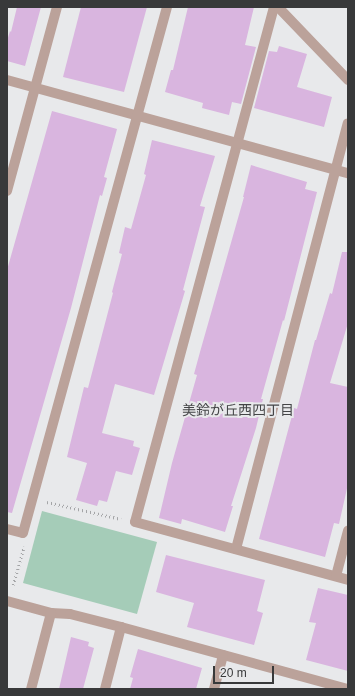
<!DOCTYPE html>
<meta charset="utf-8">
<style>
body{margin:0}
#map{position:relative;width:355px;height:696px;overflow:hidden;background:#e8e9eb;font-family:Arial,"Noto Sans JP",sans-serif}
div>[style]{position:absolute}
[style*='--x']{left:calc(var(--x)*1px);top:calc(var(--y)*1px);width:calc(var(--w)*1px);rotate:calc(var(--a)*1deg)}
.green>*{inset:0;background:#a5ccb8}
.building>*{inset:0;background:#d9b5df}
.path>*{height:2.5px;margin-top:-1.25px;transform-origin:0;background:repeating-linear-gradient(90deg,#a4a5a7 0 1px,transparent 0 4px)}
.minor>*{height:10px;margin:-5px;padding:0 5px;transform-origin:5px;border-radius:5px;background:#bba29a}
.tertiary>*{height:10px;margin:-5px;padding:0 5px;transform-origin:5px;border-radius:5px;background:#bba29a}
span{translate:-50% -50%;white-space:nowrap;text-align:center;line-height:1.15;-webkit-text-stroke:4px #e8e9eb;paint-order:stroke}
.neighbourhood-label{font-size:14px;color:#444547}
.frame{position:absolute;inset:0;border:8px solid #38393a;pointer-events:none}
.scale{position:absolute;left:213px;top:666px;width:61px;height:18px;box-sizing:border-box;border:2px solid #38393a;border-top:0;padding-left:5px;font-size:12px;line-height:14px;white-space:nowrap;color:#38393a;-webkit-text-stroke:3px #e8e9eb;paint-order:stroke}
</style>
<div id="map">
<div class="green">
<div style="clip-path:polygon(42px 511px,157px 542px,137px 614px,23px 583px)"></div>
</div>
<div class="building">
<div style="clip-path:polygon(17px 7px,41px 7px,25px 66px,7px 61px,7px 41px,10px 31px,11px 32px)"></div>
<div style="clip-path:polygon(81px 7px,147px 7px,124px 92px,63px 77px)"></div>
<div style="clip-path:polygon(188px 7px,254px 7px,245px 45px,256px 47px,241px 104px,232px 102px,229px 115px,202px 108px,203px 103px,165px 92px,171px 70px,173px 70px)"></div>
<div style="clip-path:polygon(279px 46px,307px 54px,297px 87px,332px 97px,324px 127px,254px 108px,269px 51px,277px 52px)"></div>
<div style="clip-path:polygon(52px 111px,117px 129px,104px 177px,107px 178px,102px 196px,100px 195px,71px 308px,12px 513px,7px 512px,7px 270px)"></div>
<div style="clip-path:polygon(152px 140px,215px 156px,200px 206px,205px 207px,183px 290px,185px 291px,154px 395px,115px 384px,102px 433px,134px 441px,133px 446px,140px 448px,132px 475px,116px 471px,107px 502px,99px 500px,97px 506px,76px 500px,87px 463px,67px 457px,84px 387px,88px 388px,113px 293px,112px 292px,122px 254px,119px 253px,125px 227px,131px 229px,146px 175px,144px 174px)"></div>
<div style="clip-path:polygon(251px 165px,307px 182px,305px 189px,317px 192px,284px 321px,283px 320px,261px 399px,263px 399px,256px 428px,231px 506px,233px 506px,225px 532px,182px 519px,181px 524px,159px 518px,172px 463px,197px 375px,194px 374px,200px 352px,244px 197px,243px 197px)"></div>
<div style="clip-path:polygon(342px 252px,348px 252px,348px 323px,330px 383px,348px 387px,348px 484px,339px 524px,334px 523px,325px 557px,259px 539px,294px 408px,297px 409px,315px 340px,316px 340px,330px 293px,332px 294px)"></div>
<div style="clip-path:polygon(166px 555px,265px 580px,257px 611px,263px 613px,254px 645px,187px 627px,194px 603px,156px 592px)"></div>
<div style="clip-path:polygon(318px 588px,348px 595px,348px 671px,306px 660px,316px 623px,309px 622px)"></div>
<div style="clip-path:polygon(71px 637px,89px 642px,88px 646px,94px 648px,83px 689px,59px 689px)"></div>
<div style="clip-path:polygon(138px 649px,202px 668px,196px 689px,130px 689px,133px 678px,130px 677px)"></div>
</div>
<div class="path">
<div style="--x:47;--y:502;--w:76;--a:12.9"></div>
<div style="--x:13;--y:585;--w:40;--a:-74"></div>
</div>
<div class="minor">
<div style="--x:274;--y:7;--w:533;--a:105.1"></div>
<div style="--x:135;--y:522;--w:221;--a:15.2"></div>
<div style="--x:278;--y:7;--w:101;--a:46.2"></div>
<div style="--x:7;--y:80;--w:353;--a:15.3"></div>
<div style="--x:7;--y:191;--w:191;--a:-74.8"></div>
<div style="--x:7;--y:529;--w:16;--a:14"></div>
<div style="--x:23;--y:533;--w:545;--a:-74.69"></div>
<div style="--x:236;--y:549;--w:440;--a:-75.3"></div>
<div style="--x:336;--y:576;--w:47;--a:-75.1"></div>
<div style="--x:51;--y:613;--w:19;--a:3"></div>
<div style="--x:70;--y:614;--w:53;--a:14.3"></div>
<div style="--x:121;--y:627;--w:235;--a:15.3"></div>
<div style="--x:105;--y:689;--w:64;--a:-75.5"></div>
<div style="--x:214;--y:689;--w:35;--a:-75"></div>
</div>
<div class="tertiary">
<div style="--x:7;--y:601;--w:46;--a:15.3"></div>
<div style="--x:51;--y:613;--w:79;--a:104.7"></div>
</div>
<div class="neighbourhood-label">
<span style="left:238px;top:410px">美鈴が丘西四丁目</span>
</div>
<div class="frame"></div>
<div class="scale">20 m</div>
</div>
